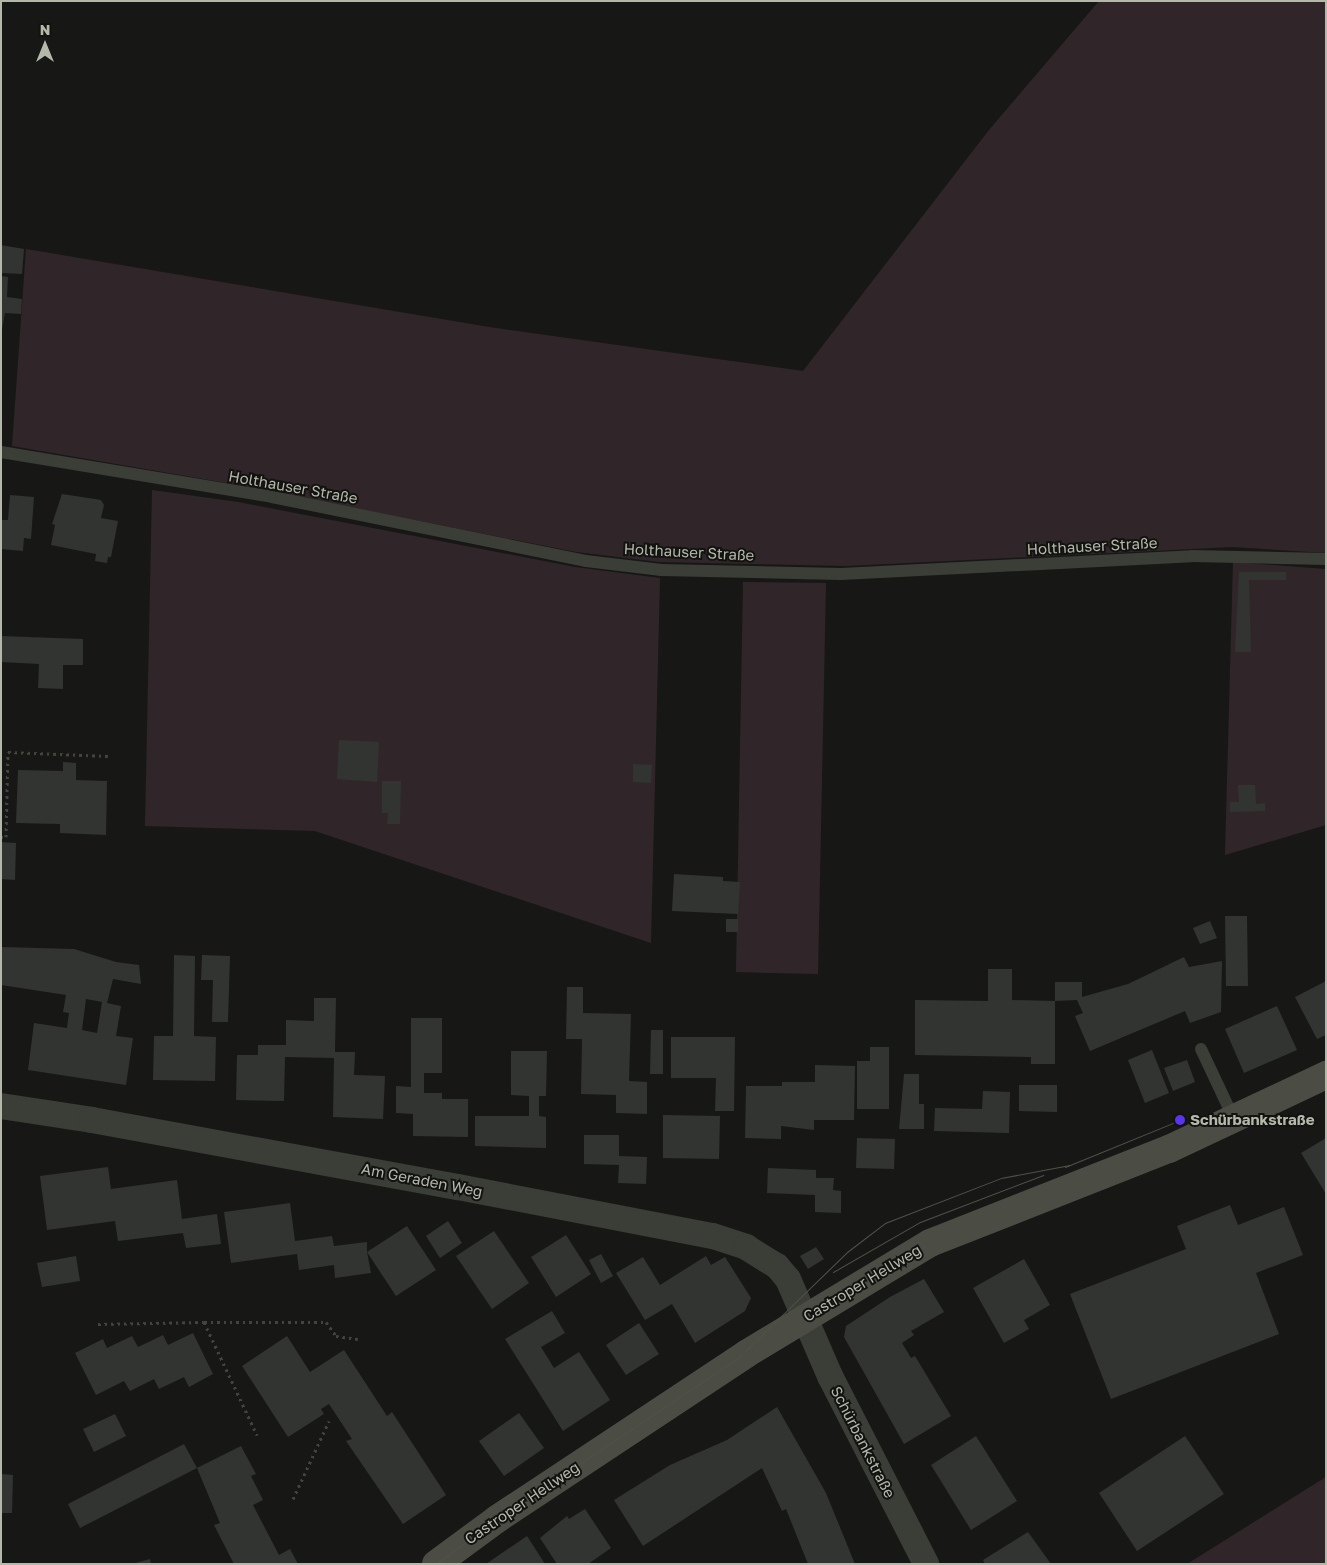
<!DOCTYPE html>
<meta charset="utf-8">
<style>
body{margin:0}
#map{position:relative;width:1327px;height:1565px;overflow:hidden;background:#171816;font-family:"Golos Text",sans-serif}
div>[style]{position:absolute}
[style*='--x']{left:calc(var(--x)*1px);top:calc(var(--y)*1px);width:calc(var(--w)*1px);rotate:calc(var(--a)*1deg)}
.green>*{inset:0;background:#302629}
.building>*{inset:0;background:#323431}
.path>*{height:3px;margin-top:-1.5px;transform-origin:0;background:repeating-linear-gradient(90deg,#42443d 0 2.5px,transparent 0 6.5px)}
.lane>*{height:12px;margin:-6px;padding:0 6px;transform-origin:6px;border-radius:6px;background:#3b3d37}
.street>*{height:26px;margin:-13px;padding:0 13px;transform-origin:13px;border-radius:13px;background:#3b3d37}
.secondary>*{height:28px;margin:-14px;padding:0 14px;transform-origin:14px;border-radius:14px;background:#4b4d45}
.tram>*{height:1px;margin:-0.5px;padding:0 0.5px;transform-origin:0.5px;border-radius:0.5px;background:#50524a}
.dots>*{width:14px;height:14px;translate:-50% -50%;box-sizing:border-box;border:2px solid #121311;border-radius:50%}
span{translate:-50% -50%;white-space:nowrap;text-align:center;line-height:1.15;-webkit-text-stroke:4px #121311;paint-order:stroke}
.street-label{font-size:15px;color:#b4b8a8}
.poi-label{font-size:15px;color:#b4b8a8;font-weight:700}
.left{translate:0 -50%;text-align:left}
.frame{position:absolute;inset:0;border:2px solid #b4b8a8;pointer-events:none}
.north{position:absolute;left:20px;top:20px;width:50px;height:50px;-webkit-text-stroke:4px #121311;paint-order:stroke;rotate:0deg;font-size:14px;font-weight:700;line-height:20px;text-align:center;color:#b4b8a8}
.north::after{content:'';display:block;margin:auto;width:18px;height:22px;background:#b4b8a8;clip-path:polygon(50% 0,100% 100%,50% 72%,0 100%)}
</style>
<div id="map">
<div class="green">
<div style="clip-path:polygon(1099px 1px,1326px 1px,1326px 553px,1233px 547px,847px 566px,659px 562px,576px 552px,238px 485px,12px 446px,26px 249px,489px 327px,803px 371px,989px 130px)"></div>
<div style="clip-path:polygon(152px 490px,238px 502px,575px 567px,660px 578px,651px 943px,315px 831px,145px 826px)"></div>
<div style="clip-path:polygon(1233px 562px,1326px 569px,1326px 825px,1225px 855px)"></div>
<div style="clip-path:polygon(743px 582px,826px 583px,818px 974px,736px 972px)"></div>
<div style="clip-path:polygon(1326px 1477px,1326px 1564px,1187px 1564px)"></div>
</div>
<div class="building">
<div style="clip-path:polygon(1px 245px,24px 249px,22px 274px,1px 273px)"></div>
<div style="clip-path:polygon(1px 276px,8px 277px,7px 297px,22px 299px,21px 314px,5px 313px,1px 335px)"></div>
<div style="clip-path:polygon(62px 494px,101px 500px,104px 505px,101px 518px,118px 521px,111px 557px,108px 557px,107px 563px,95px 561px,96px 554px,51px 545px,55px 525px,52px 524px)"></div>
<div style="clip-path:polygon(10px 495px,34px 497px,31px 539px,24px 538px,23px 551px,1px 549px,1px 520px,8px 520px)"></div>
<div style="clip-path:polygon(1239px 572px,1286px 572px,1286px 580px,1249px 580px,1251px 652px,1235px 652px)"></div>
<div style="clip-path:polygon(1px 636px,83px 639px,83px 665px,63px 665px,63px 689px,38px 688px,39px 664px,1px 662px)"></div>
<div style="clip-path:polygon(339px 740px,379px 742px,377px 782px,337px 779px)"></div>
<div style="clip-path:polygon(63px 762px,76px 763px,76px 780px,107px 781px,106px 835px,60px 833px,60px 824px,16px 823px,18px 770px,63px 771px)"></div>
<div style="clip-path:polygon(633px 764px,652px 765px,651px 783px,633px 782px)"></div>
<div style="clip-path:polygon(382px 781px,401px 781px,400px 824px,387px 824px,388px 813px,382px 813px)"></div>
<div style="clip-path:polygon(1238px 785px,1255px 785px,1256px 804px,1265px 803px,1265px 811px,1230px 812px,1230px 802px,1239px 802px)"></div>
<div style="clip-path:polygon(1px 842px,16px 843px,15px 880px,1px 879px)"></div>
<div style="clip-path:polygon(674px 874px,723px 877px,723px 881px,740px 882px,738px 914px,672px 911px)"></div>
<div style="clip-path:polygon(1225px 916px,1247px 916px,1248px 986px,1226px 986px)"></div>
<div style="clip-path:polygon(726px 919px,738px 919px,738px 932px,726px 932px)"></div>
<div style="clip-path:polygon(1210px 921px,1217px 938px,1200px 944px,1193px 928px)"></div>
<div style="clip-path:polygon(evenodd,1px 947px,74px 949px,116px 962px,139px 965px,141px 984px,113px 979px,107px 1003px,121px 1006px,116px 1036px,133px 1038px,126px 1085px,28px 1070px,34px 1023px,67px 1028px,69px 1013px,63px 1012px,66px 995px,1px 985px,1px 947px,86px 999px,102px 1002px,97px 1033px,82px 1030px,86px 999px)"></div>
<div style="clip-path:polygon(174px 955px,195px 956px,194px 1036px,216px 1037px,215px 1081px,153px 1080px,154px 1036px,173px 1036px)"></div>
<div style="clip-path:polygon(202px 955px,230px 956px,228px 1022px,212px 1022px,213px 980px,201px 980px)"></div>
<div style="clip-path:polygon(1184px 957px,1189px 967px,1222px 961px,1221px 1012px,1190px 1023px,1185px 1011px,1090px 1051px,1075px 1016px,1083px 1013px,1077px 1000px,1055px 1001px,1055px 1064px,1031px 1064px,1031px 1057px,915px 1055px,915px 1000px,988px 1001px,988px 969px,1012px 969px,1012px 1000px,1055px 1001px,1055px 982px,1082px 982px,1082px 997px,1128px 984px)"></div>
<div style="clip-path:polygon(1326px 981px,1326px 1035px,1317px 1039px,1295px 997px)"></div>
<div style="clip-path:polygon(567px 987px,583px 987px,583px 1013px,631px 1014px,629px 1081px,647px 1082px,647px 1114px,616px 1113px,616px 1095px,581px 1094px,582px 1039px,566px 1039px)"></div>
<div style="clip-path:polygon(314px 998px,336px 998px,335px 1052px,355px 1052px,354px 1075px,385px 1076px,383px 1119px,333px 1117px,334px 1058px,285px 1057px,284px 1101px,236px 1100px,237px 1055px,258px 1055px,258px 1045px,286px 1045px,286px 1020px,314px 1021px)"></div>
<div style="clip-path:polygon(1277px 1006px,1297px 1050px,1244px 1073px,1225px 1029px)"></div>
<div style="clip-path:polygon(411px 1018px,442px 1018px,442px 1073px,424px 1073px,424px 1093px,442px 1093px,442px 1099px,468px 1099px,468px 1137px,413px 1136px,413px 1114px,396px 1113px,396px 1086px,411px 1087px)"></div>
<div style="clip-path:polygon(651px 1030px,663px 1030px,663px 1074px,650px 1074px)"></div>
<div style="clip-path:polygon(671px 1037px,735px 1037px,734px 1111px,715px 1111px,716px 1078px,671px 1078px)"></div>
<div style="clip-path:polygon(870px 1047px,889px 1047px,889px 1109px,857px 1109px,857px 1061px,870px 1061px)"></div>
<div style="clip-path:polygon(1152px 1050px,1169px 1093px,1145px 1103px,1128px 1060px)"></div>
<div style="clip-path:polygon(511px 1051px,547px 1051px,546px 1096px,539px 1096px,539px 1116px,546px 1117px,546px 1148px,475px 1146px,475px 1116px,529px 1116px,529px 1096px,511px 1095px)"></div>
<div style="clip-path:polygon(1187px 1060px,1195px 1082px,1173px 1091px,1164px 1068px)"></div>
<div style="clip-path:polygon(815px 1065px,855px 1066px,854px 1120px,814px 1120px,814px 1130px,781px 1126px,781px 1139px,745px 1138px,746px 1086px,782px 1086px,782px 1082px,815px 1082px)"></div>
<div style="clip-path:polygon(904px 1074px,919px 1074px,919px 1104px,924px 1104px,924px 1129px,899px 1129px)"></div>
<div style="clip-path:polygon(1019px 1085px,1057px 1085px,1057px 1112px,1019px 1111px)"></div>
<div style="clip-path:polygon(983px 1091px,1010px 1092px,1009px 1133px,934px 1131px,935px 1108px,982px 1109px)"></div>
<div style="clip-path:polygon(663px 1115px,720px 1116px,719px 1159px,663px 1158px)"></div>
<div style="clip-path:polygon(584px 1135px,619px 1135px,619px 1156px,647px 1157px,646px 1184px,618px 1183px,619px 1165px,584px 1164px)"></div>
<div style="clip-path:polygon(857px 1138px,895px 1139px,894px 1169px,856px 1168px)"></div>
<div style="clip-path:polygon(1326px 1138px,1326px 1194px,1301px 1153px)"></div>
<div style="clip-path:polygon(108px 1167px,111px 1189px,177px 1180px,182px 1219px,217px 1214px,221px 1244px,186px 1248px,183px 1233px,118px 1241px,115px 1221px,47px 1230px,40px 1176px)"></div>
<div style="clip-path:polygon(768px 1168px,816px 1170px,816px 1178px,834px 1178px,833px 1190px,841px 1191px,841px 1213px,815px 1212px,815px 1195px,767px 1193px)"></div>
<div style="clip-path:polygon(290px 1203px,295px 1241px,332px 1236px,334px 1246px,367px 1242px,367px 1252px,407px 1226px,436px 1270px,396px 1296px,367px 1252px,371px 1273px,335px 1278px,334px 1265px,299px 1270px,297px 1254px,231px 1263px,224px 1212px)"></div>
<div style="clip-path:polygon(1230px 1205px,1238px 1225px,1284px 1207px,1303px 1255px,1256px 1273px,1279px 1334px,1111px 1399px,1070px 1294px,1186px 1249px,1177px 1226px)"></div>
<div style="clip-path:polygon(448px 1221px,462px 1243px,440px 1258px,426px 1236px)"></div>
<div style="clip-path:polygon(494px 1231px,529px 1283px,492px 1309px,456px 1256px)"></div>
<div style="clip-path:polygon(566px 1235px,591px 1274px,556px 1297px,531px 1257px)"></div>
<div style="clip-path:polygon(816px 1247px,824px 1259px,808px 1269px,800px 1256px)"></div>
<div style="clip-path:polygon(601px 1254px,613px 1276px,601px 1283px,589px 1260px)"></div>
<div style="clip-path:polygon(76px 1256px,80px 1281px,42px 1287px,37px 1263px)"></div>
<div style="clip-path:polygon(706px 1256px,711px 1265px,725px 1257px,751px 1298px,745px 1311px,695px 1343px,672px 1304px,645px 1320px,616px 1273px,643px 1257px,660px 1285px)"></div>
<div style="clip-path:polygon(1024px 1259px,1050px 1305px,1024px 1320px,1029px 1329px,1004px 1343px,973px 1288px)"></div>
<div style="clip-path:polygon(924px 1279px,944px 1312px,911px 1331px,914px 1335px,902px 1343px,911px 1358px,915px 1356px,951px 1416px,904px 1444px,844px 1337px,846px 1326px,890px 1297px)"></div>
<div style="clip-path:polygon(552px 1311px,565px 1333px,541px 1347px,554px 1368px,579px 1352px,610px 1400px,563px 1431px,505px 1339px)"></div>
<div style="clip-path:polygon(639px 1323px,659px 1354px,626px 1375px,606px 1345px)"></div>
<div style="clip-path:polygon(193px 1333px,213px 1374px,189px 1387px,184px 1377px,159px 1389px,154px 1379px,130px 1391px,124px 1381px,96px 1395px,75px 1353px,103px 1339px,107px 1348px,132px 1336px,138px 1347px,163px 1335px,168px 1345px)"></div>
<div style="clip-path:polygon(287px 1336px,310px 1372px,344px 1350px,387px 1416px,392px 1412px,446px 1495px,403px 1524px,346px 1441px,352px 1439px,329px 1404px,321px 1409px,324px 1414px,288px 1437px,242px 1366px)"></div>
<div style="clip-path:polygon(777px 1407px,826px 1493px,855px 1564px,808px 1564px,786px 1509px,782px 1511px,762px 1468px,643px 1546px,614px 1500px,670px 1465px,727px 1440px)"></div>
<div style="clip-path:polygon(519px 1413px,544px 1448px,504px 1476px,479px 1441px)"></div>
<div style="clip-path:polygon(115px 1414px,126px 1436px,94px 1452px,83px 1429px)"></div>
<div style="clip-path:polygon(976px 1436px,1017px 1501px,971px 1530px,931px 1465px)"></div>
<div style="clip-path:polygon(1185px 1436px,1224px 1494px,1137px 1551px,1099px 1493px)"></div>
<div style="clip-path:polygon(184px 1444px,197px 1468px,80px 1528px,68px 1504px)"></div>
<div style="clip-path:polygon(241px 1446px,256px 1474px,251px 1476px,263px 1500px,253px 1505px,279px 1555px,290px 1549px,298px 1564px,234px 1564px,214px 1525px,220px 1523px,197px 1468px)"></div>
<div style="clip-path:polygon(1px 1474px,13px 1475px,12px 1513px,1px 1513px)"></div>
<div style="clip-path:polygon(585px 1509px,611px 1548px,588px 1564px,557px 1564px,540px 1538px,567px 1516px,569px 1519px)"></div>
<div style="clip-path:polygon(1028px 1532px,1051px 1564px,985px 1564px,983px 1560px)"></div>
<div style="clip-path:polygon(527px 1536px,545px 1564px,486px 1564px)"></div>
<div style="clip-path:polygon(150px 1559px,151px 1564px,135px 1564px,135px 1563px)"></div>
</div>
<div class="path">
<div style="--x:1;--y:837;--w:5;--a:0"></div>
<div style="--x:6;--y:837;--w:85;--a:-88.7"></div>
<div style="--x:8;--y:752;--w:100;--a:2.3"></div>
<div style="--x:204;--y:1322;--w:122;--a:0"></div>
<div style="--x:326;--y:1322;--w:17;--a:54"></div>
<div style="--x:336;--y:1336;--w:22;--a:8"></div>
<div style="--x:98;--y:1324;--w:106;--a:-1.1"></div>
<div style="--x:204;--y:1322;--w:125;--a:64.9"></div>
<div style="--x:293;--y:1499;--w:86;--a:-65.2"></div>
</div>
<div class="lane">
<div style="--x:1;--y:452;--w:275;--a:9.4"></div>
<div style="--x:272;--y:497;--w:320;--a:11.5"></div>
<div style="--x:586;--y:561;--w:76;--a:6.8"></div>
<div style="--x:661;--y:570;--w:180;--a:1.3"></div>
<div style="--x:841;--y:574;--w:351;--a:-2.9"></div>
<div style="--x:1192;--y:556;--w:134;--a:1.3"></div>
<div style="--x:1201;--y:1049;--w:77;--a:64.8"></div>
</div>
<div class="street">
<div style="--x:1;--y:1106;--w:92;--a:8.7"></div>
<div style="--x:92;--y:1120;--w:372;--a:10.4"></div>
<div style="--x:458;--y:1187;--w:260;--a:10.9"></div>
<div style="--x:713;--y:1236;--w:35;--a:18"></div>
<div style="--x:746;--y:1247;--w:36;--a:32"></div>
<div style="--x:777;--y:1266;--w:17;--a:50"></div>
<div style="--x:788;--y:1279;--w:106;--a:66.6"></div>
<div style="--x:830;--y:1376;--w:211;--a:62.9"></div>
</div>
<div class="secondary">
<div style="--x:436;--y:1564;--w:76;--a:-36.4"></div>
<div style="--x:497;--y:1519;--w:299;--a:-33.5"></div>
<div style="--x:746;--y:1354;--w:215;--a:-31.1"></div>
<div style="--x:930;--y:1243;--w:257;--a:-21.5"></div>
<div style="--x:1169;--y:1149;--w:174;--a:-25.2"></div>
</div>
<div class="tram">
<div style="--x:1065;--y:1167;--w:124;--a:-22.2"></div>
<div style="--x:833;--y:1272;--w:100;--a:-29.9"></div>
<div style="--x:920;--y:1222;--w:132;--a:-20.9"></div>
<div style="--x:436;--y:1564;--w:76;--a:-36.4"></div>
<div style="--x:497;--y:1519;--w:288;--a:-33.7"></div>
<div style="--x:737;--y:1359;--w:153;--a:-44.2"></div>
<div style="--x:847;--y:1252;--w:48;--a:-37.3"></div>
<div style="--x:885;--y:1223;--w:124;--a:-21.2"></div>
<div style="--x:1001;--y:1178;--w:70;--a:-10.7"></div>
</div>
<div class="dots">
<div style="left:1180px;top:1120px;background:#5a35f1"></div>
</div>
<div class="street-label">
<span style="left:293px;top:487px;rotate:10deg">Holthauser Straße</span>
<span style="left:1092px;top:546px;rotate:-3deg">Holthauser Straße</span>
<span style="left:689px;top:552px;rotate:3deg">Holthauser Straße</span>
<span style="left:422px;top:1180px;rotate:11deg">Am Geraden Weg</span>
<span style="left:862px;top:1283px;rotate:-31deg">Castroper Hellweg</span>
<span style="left:863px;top:1442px;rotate:63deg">Schürbankstraße</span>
<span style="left:522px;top:1503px;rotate:-34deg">Castroper Hellweg</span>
</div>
<div class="poi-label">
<span class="left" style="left:1190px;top:1120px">Schürbankstraße</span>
</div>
<div class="frame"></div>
<div class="north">N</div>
</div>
